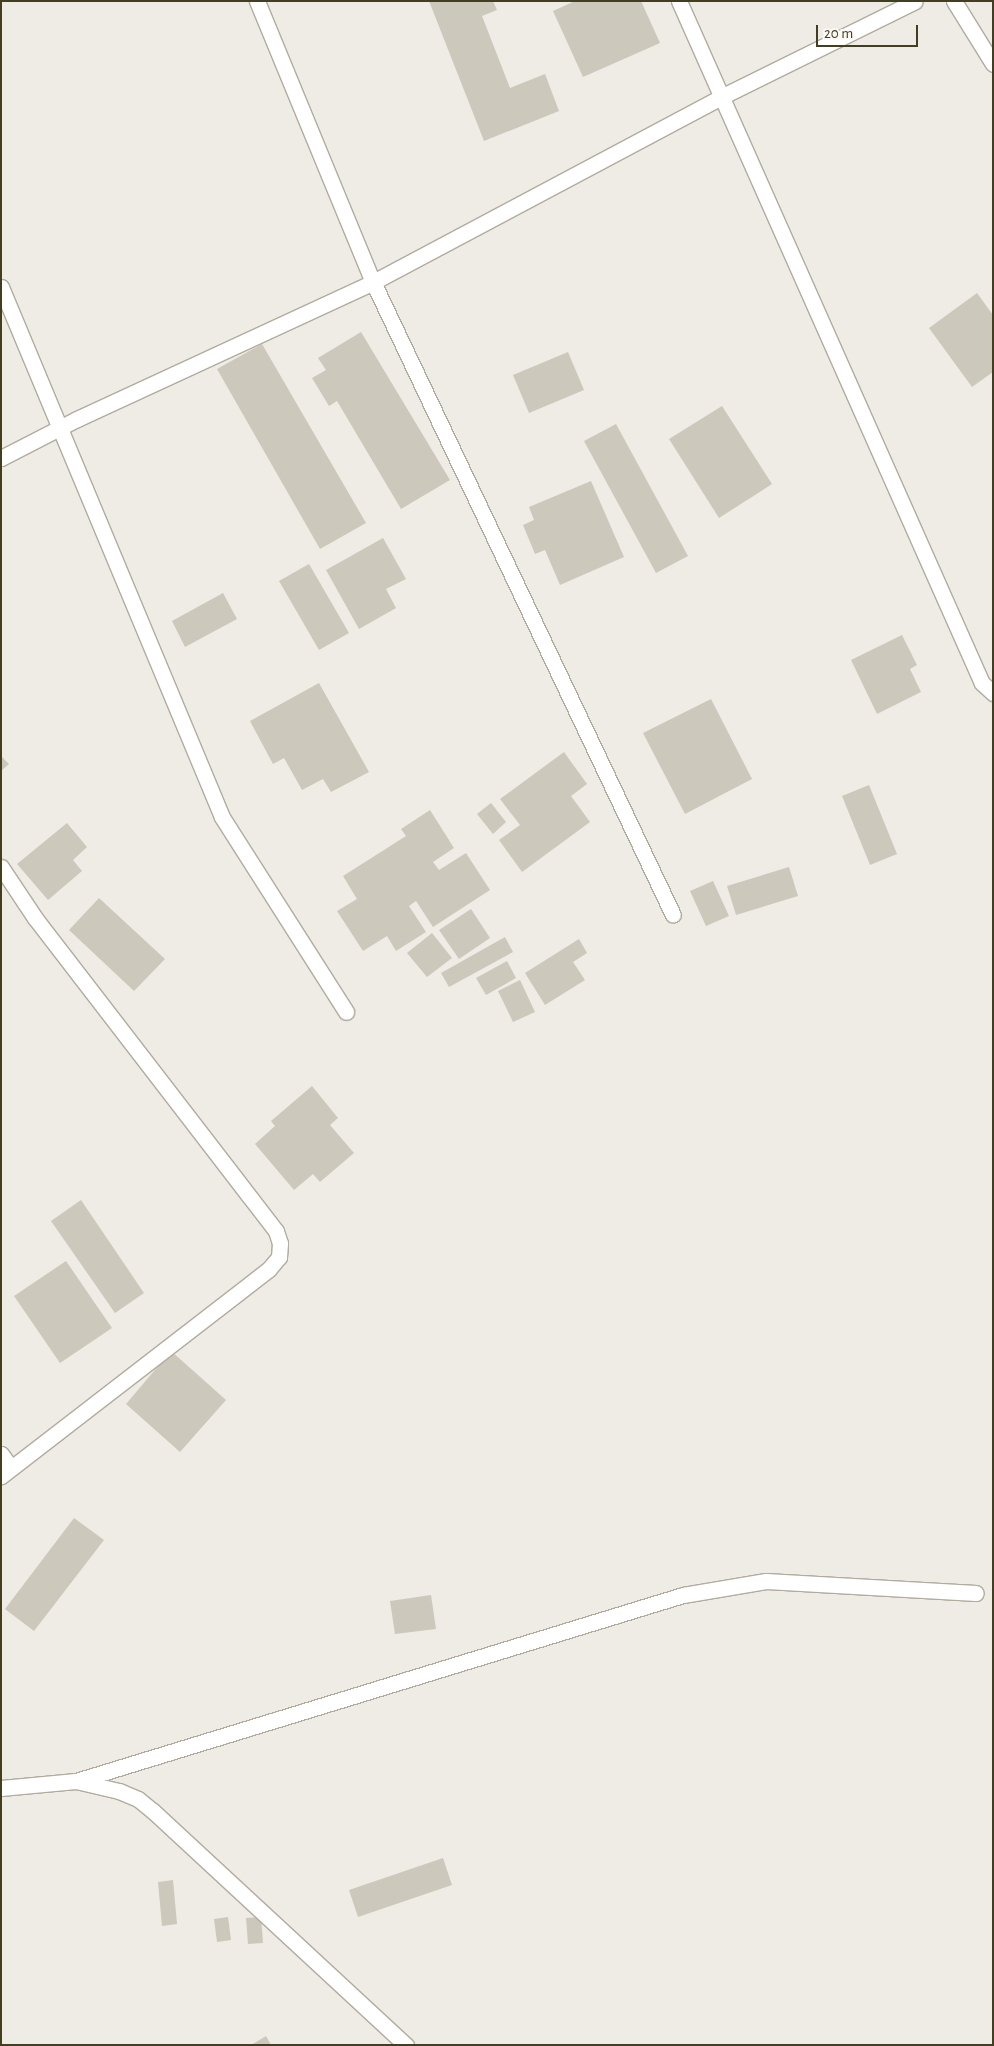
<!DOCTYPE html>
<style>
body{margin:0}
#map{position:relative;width:994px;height:2046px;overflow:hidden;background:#efebe5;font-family:"Alegreya Sans",sans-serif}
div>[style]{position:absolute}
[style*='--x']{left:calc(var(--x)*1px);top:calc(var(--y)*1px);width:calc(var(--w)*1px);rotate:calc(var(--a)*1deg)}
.building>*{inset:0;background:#cdc8bc}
.roads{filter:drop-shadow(1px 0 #b1ac9f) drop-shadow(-1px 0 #b1ac9f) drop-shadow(0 1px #b1ac9f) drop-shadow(0 -1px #b1ac9f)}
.street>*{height:15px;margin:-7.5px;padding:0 7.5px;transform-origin:7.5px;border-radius:7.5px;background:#fff}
span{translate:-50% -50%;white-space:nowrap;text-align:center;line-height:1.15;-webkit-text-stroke:4.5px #fbf9f6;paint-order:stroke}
.frame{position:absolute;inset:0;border:2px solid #433d22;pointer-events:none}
.scale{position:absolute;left:816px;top:25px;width:102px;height:22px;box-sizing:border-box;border:2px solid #433d22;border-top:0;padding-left:6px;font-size:15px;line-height:18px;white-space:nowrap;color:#433d22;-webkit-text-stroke:4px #fbf9f6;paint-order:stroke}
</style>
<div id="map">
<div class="building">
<div style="clip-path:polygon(429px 1px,493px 1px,497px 10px,482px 16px,510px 88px,545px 74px,559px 111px,484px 141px)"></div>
<div style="clip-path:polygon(575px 1px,641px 1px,660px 43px,583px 77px,553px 11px)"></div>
<div style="clip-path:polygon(977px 293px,993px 315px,993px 372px,972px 387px,929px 328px)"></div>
<div style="clip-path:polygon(361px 332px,450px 480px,401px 509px,337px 401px,329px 406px,312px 378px,326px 370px,318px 358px)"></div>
<div style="clip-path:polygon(262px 344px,366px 523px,320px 549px,217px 369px)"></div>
<div style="clip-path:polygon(568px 352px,584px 390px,529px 413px,513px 375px)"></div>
<div style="clip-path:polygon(722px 406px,772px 484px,719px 518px,669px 439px)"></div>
<div style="clip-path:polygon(616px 424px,688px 556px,656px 573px,584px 441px)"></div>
<div style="clip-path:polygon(591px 481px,624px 557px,560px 585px,545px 550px,535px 554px,523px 525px,534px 520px,529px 507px)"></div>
<div style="clip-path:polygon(383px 538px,406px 579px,386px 589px,396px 608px,359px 629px,326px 570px)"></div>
<div style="clip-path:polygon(309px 564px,349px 633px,319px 650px,279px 581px)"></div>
<div style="clip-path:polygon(223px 593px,237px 619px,185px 647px,172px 621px)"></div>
<div style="clip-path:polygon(902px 635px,917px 665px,910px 669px,921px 692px,877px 714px,851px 660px)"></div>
<div style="clip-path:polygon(319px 683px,369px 772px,331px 792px,323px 779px,302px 790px,284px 758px,273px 764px,250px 721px)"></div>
<div style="clip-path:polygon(711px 699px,752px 779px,685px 814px,643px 733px)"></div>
<div style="clip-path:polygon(564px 752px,587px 784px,571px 796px,590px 822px,522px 872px,499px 840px,520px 825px,500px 799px)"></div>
<div style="clip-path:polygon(1px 756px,9px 764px,1px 771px)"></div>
<div style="clip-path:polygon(869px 785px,897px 854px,870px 865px,842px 796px)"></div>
<div style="clip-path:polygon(491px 803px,506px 822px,493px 834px,477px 814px)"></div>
<div style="clip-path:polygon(430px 810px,454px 848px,433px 862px,439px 870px,466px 853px,490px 890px,433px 927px,416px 901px,409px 906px,426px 932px,396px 951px,387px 936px,363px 951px,337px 911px,357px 899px,343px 876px,406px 836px,401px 829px)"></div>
<div style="clip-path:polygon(67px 823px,87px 847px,73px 860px,82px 871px,48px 900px,17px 864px)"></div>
<div style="clip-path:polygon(789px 867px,798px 896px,736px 915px,727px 886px)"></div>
<div style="clip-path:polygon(713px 881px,729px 916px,706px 926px,690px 891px)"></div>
<div style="clip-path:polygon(99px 898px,165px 959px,134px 991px,69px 930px)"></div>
<div style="clip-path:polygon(471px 909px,490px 938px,459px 959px,439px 930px)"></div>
<div style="clip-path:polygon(432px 933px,452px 958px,427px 977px,407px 953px)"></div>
<div style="clip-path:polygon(505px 937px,513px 952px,449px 987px,441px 973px)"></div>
<div style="clip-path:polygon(579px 939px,587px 953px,573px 962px,585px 980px,545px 1005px,525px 973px)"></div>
<div style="clip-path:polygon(507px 961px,516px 978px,486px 995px,476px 978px)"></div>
<div style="clip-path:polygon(520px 980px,535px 1012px,513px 1022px,498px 991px)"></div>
<div style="clip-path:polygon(312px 1086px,338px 1118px,330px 1125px,354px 1153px,320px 1182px,313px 1174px,294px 1190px,255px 1144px,275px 1126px,271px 1121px)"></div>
<div style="clip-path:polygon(81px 1200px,144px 1293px,115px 1313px,51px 1221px)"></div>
<div style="clip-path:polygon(66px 1261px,112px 1328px,60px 1363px,14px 1296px)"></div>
<div style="clip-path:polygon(171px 1351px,226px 1400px,180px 1452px,126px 1404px)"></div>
<div style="clip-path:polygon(74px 1518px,104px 1540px,34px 1631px,5px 1609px)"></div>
<div style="clip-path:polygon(431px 1595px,436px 1629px,395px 1634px,390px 1601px)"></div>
<div style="clip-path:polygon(443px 1858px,452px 1885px,358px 1917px,349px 1890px)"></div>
<div style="clip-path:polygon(173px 1880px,177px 1924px,162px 1926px,158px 1882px)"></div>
<div style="clip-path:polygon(228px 1917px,231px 1940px,217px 1942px,214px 1919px)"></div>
<div style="clip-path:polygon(261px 1917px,263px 1943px,248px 1944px,246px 1918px)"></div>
<div style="clip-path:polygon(266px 2036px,271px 2045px,251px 2045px)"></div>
</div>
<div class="roads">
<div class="street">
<div style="--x:257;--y:1;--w:304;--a:67.6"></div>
<div style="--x:373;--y:282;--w:700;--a:64.64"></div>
<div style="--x:679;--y:1;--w:746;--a:66.05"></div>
<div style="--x:982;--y:683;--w:15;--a:42"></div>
<div style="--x:954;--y:1;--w:74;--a:58.2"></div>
<div style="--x:1;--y:287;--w:574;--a:67.36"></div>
<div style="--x:222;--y:817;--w:231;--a:57.5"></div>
<div style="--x:1;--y:458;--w:85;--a:-27.2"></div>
<div style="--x:77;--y:419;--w:326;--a:-24.8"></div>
<div style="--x:373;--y:282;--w:394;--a:-28"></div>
<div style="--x:721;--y:97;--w:216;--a:-26.3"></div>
<div style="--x:1;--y:867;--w:61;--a:56.3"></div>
<div style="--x:35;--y:918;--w:395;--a:52.4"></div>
<div style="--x:276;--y:1231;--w:13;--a:72"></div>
<div style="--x:280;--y:1243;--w:14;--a:94"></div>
<div style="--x:279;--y:1257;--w:16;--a:130"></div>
<div style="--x:269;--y:1269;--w:339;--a:142.3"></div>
<div style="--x:1;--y:1454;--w:17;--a:54"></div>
<div style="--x:76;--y:1781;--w:635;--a:-17.04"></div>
<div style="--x:683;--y:1595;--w:84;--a:-9.6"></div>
<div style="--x:766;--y:1581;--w:210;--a:3.3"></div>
<div style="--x:1;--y:1788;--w:75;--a:-5.3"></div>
<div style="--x:76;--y:1781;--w:44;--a:13.1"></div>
<div style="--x:119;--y:1791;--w:21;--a:23"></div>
<div style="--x:138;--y:1799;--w:19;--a:39"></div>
<div style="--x:153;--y:1811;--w:345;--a:42.8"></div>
</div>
</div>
<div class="frame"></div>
<div class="scale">20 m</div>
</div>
